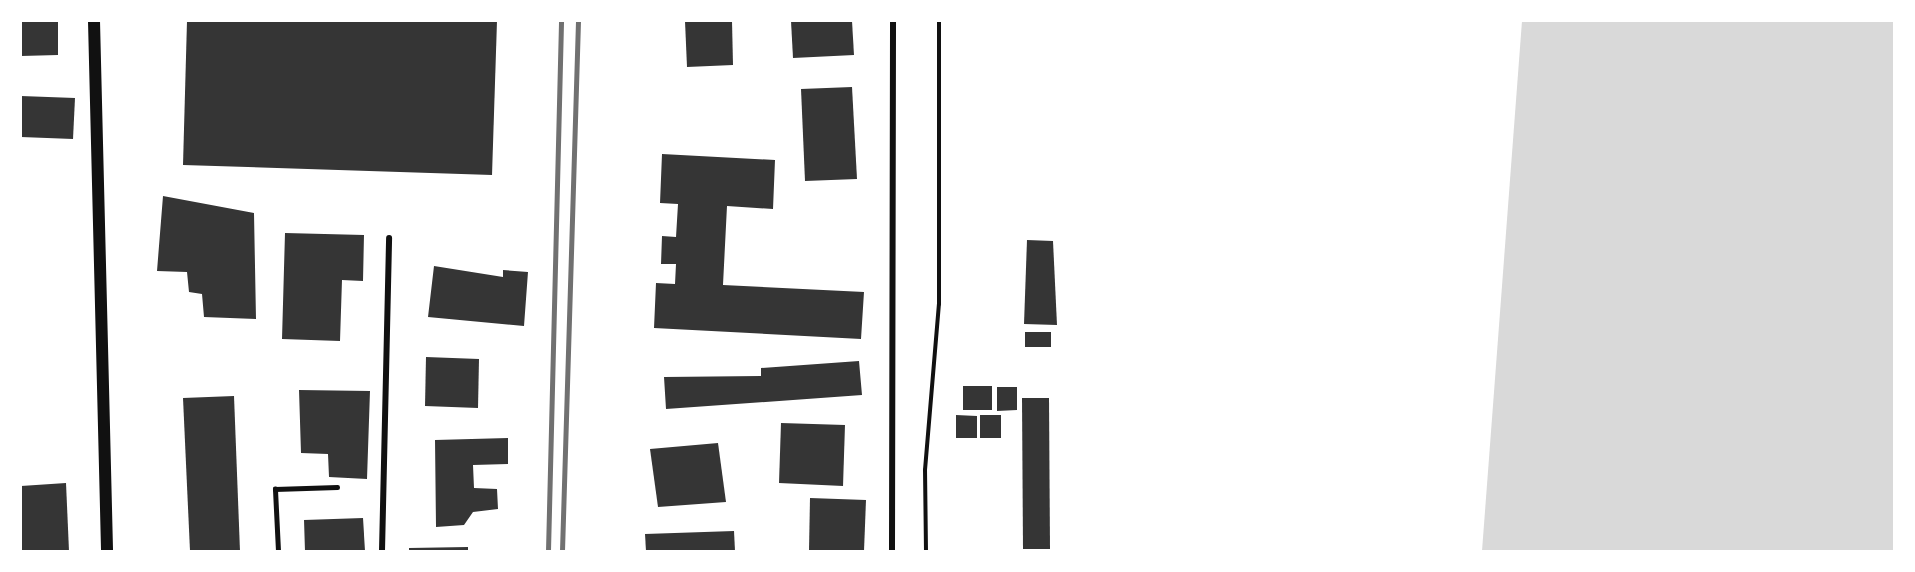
<!DOCTYPE html>
<style>
body{margin:0}
#map{position:relative;width:1915px;height:572px;overflow:hidden;background:#fff;font-family:"Crimson Pro",serif}
div>[style]{position:absolute}
[style*='--x']{left:calc(var(--x)*1px);top:calc(var(--y)*1px);width:calc(var(--w)*1px);rotate:calc(var(--a)*1deg)}
.water>*{inset:0;background:#d9d9d9}
.building>*{inset:0;background:#353535}
.path>*{height:4px;margin:-2px;padding:0 2px;transform-origin:2px;border-radius:2px;background:#111}
.service>*{height:4.5px;margin:-2.25px;padding:0 2.25px;transform-origin:2.25px;border-radius:2.25px;background:#111}
.minor>*{height:6px;margin:-3px;padding:0 3px;transform-origin:3px;border-radius:3px;background:#111}
.secondary>*{height:12px;margin:-6px;padding:0 6px;transform-origin:6px;border-radius:6px;background:#111}
.rail>*{height:4.5px;margin:-2.25px;padding:0 2.25px;transform-origin:2.25px;border-radius:2.25px;background:#707070}
span{translate:-50% -50%;white-space:nowrap;text-align:center;line-height:1.15;-webkit-text-stroke:6px #fff;paint-order:stroke}
.frame{position:absolute;inset:0;border:22px solid #fff;pointer-events:none}
</style>
<div id="map">
<div class="water">
<div style="clip-path:polygon(1522px 21px,1894px 21px,1894px 551px,1482px 551px)"></div>
</div>
<div class="building">
<div style="clip-path:polygon(21px 21px,58px 21px,58px 55px,21px 56px)"></div>
<div style="clip-path:polygon(187px 21px,497px 21px,492px 175px,183px 165px)"></div>
<div style="clip-path:polygon(685px 21px,732px 21px,733px 65px,687px 67px)"></div>
<div style="clip-path:polygon(791px 21px,852px 21px,854px 55px,793px 58px)"></div>
<div style="clip-path:polygon(852px 87px,857px 179px,805px 181px,801px 89px)"></div>
<div style="clip-path:polygon(21px 96px,75px 98px,73px 139px,21px 137px)"></div>
<div style="clip-path:polygon(662px 154px,775px 160px,773px 209px,727px 206px,723px 285px,864px 292px,861px 339px,654px 328px,656px 283px,675px 284px,676px 264px,661px 264px,662px 236px,676px 237px,678px 204px,660px 203px)"></div>
<div style="clip-path:polygon(163px 196px,254px 213px,256px 319px,204px 317px,202px 294px,189px 292px,187px 272px,157px 271px)"></div>
<div style="clip-path:polygon(285px 233px,364px 235px,363px 281px,342px 280px,340px 341px,282px 339px)"></div>
<div style="clip-path:polygon(1027px 240px,1053px 241px,1057px 325px,1024px 324px)"></div>
<div style="clip-path:polygon(434px 266px,503px 277px,503px 270px,528px 272px,524px 326px,428px 317px)"></div>
<div style="clip-path:polygon(1025px 332px,1051px 332px,1051px 347px,1025px 347px)"></div>
<div style="clip-path:polygon(426px 357px,479px 359px,478px 408px,425px 406px)"></div>
<div style="clip-path:polygon(859px 361px,862px 395px,666px 409px,664px 377px,761px 376px,761px 368px)"></div>
<div style="clip-path:polygon(963px 386px,992px 386px,992px 410px,963px 410px)"></div>
<div style="clip-path:polygon(997px 387px,1017px 387px,1017px 410px,997px 411px)"></div>
<div style="clip-path:polygon(299px 390px,370px 391px,367px 479px,329px 477px,328px 454px,301px 453px)"></div>
<div style="clip-path:polygon(234px 396px,240px 551px,190px 551px,183px 398px)"></div>
<div style="clip-path:polygon(1022px 398px,1049px 398px,1050px 549px,1023px 549px)"></div>
<div style="clip-path:polygon(956px 415px,977px 416px,977px 438px,956px 438px)"></div>
<div style="clip-path:polygon(980px 415px,1001px 415px,1001px 438px,980px 438px)"></div>
<div style="clip-path:polygon(781px 423px,845px 425px,843px 486px,779px 483px)"></div>
<div style="clip-path:polygon(508px 438px,508px 464px,473px 465px,474px 488px,497px 489px,498px 509px,473px 512px,464px 525px,436px 527px,435px 440px)"></div>
<div style="clip-path:polygon(718px 443px,726px 502px,658px 507px,650px 449px)"></div>
<div style="clip-path:polygon(66px 483px,69px 551px,21px 551px,21px 486px)"></div>
<div style="clip-path:polygon(810px 498px,866px 500px,864px 551px,809px 551px)"></div>
<div style="clip-path:polygon(363px 518px,365px 551px,305px 551px,304px 520px)"></div>
<div style="clip-path:polygon(734px 531px,735px 551px,646px 551px,645px 534px)"></div>
<div style="clip-path:polygon(468px 547px,468px 551px,409px 551px,409px 548px)"></div>
</div>
<div class="path">
<div style="--x:926;--y:551;--w:81;--a:-90.7"></div>
<div style="--x:925;--y:470;--w:167;--a:-85.2"></div>
<div style="--x:939;--y:304;--w:283;--a:-90"></div>
</div>
<div class="service">
<div style="--x:278;--y:551;--w:62;--a:-92.8"></div>
<div style="--x:275;--y:489;--w:62;--a:-1.8"></div>
</div>
<div class="minor">
<div style="--x:382;--y:551;--w:313;--a:-88.7"></div>
<div style="--x:892;--y:551;--w:530;--a:-89.89"></div>
</div>
<div class="secondary">
<div style="--x:94;--y:21;--w:530;--a:88.59"></div>
</div>
<div class="rail">
<div style="--x:548;--y:551;--w:530;--a:-88.59"></div>
<div style="--x:562;--y:551;--w:530;--a:-88.27"></div>
</div>
<div class="frame"></div>
</div>
